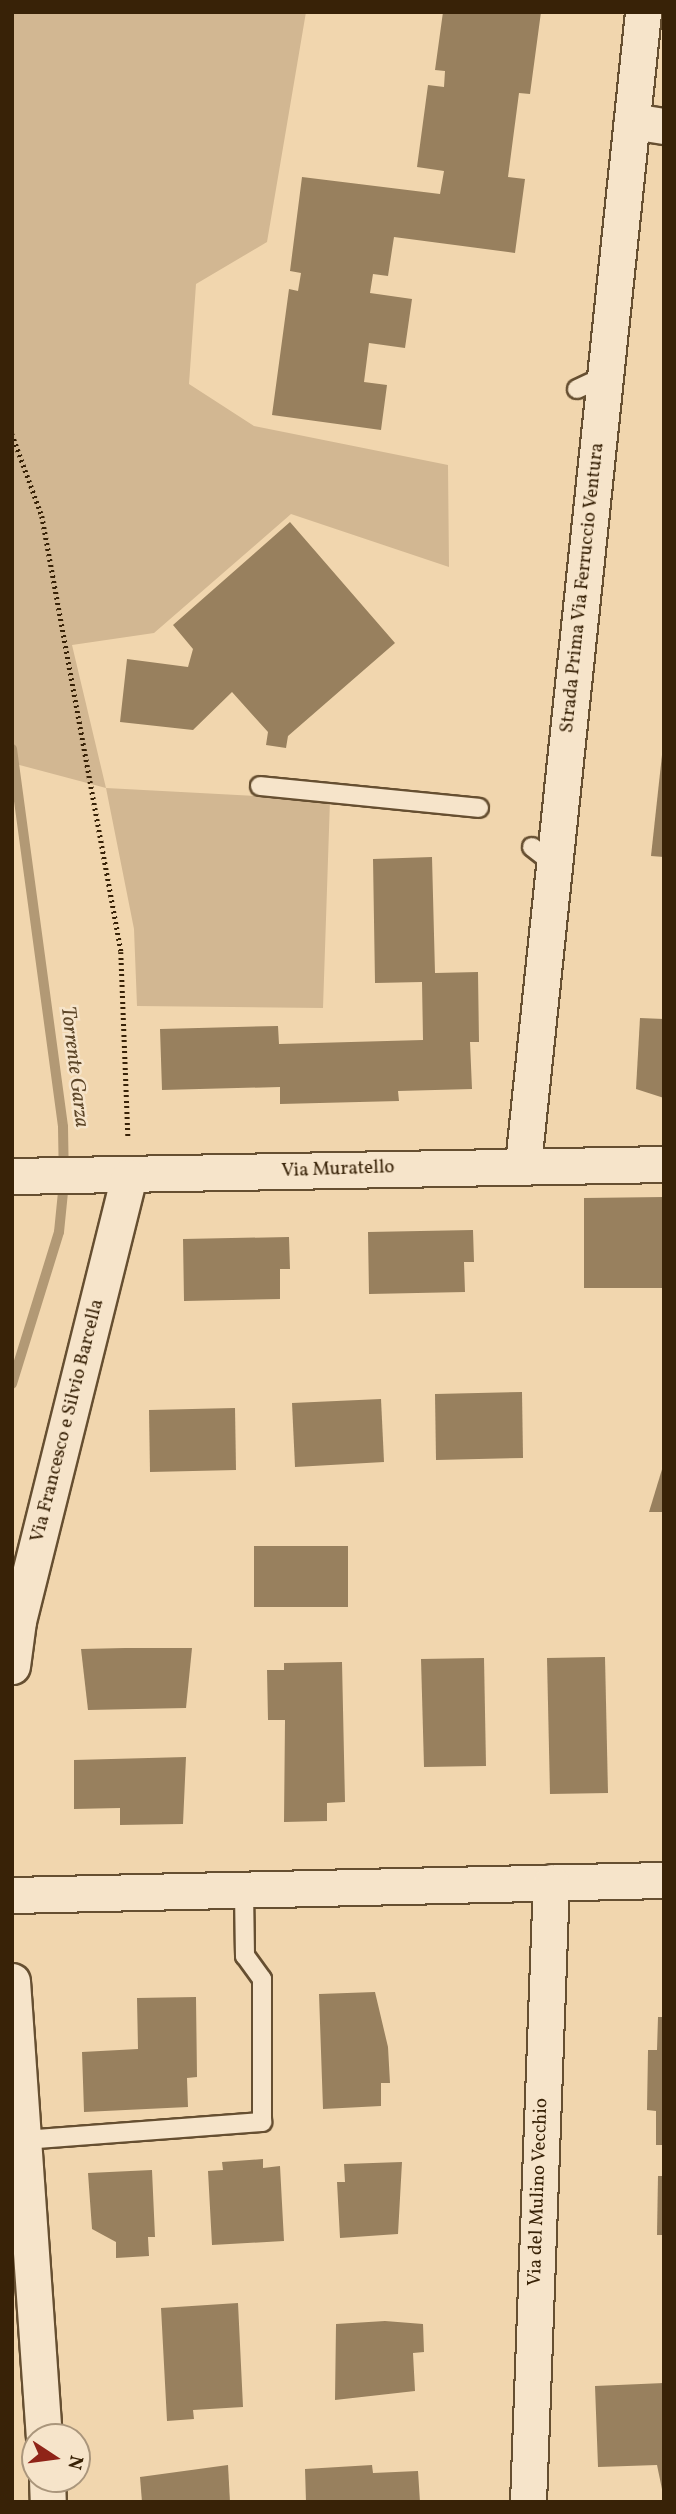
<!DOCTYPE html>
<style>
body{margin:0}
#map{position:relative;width:676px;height:2514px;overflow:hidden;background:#f1d6ae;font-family:Vollkorn,serif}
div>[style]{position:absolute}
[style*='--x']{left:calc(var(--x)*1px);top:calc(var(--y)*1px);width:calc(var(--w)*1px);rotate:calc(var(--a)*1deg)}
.green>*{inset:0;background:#d2b792}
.stream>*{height:10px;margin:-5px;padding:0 5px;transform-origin:5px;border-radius:5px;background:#b29975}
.building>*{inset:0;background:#98805e}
.path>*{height:4.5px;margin-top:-2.25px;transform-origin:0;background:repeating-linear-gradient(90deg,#382207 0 2px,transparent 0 5.5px)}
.roads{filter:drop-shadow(2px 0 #664f31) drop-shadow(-2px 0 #664f31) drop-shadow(0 2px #664f31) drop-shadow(0 -2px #664f31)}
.lane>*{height:18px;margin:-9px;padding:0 9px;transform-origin:9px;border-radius:9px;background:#f6e4ca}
.street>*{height:35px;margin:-17.5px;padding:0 17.5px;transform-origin:17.5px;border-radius:17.5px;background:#f6e4ca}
span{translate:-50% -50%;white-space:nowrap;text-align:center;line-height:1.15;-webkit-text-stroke:5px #f6e4ca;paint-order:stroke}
.street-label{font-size:19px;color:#382207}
.water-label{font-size:21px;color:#5d4628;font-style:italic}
.frame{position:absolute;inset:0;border:14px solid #382207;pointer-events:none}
.north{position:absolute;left:21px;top:2423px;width:70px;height:70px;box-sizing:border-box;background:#f6e4ca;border:2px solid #aa967c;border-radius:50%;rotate:103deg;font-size:19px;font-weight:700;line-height:28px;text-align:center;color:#382207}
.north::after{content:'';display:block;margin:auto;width:24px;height:32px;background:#8f2418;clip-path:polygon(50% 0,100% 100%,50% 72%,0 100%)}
</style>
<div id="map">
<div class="green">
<div style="clip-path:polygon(12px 12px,306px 12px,267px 242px,196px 284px,189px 384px,254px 426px,448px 465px,449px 567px,291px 514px,154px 633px,72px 645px,106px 788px,330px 800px,323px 1008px,137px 1006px,134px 929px,106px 788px,12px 763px)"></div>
</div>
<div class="stream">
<div style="--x:12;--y:749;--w:381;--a:82.3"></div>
<div style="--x:63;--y:1127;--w:55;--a:89"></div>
<div style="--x:64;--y:1182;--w:50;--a:95.7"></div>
<div style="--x:59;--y:1232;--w:159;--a:107.2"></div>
</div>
<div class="building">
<div style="clip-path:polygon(443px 12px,541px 12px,530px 94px,519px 93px,508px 177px,525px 179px,515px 253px,394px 237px,388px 276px,373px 274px,370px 293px,412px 299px,405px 348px,369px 343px,364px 382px,387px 385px,381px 430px,272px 415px,289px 289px,298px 291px,301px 273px,290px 271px,302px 177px,440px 194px,444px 171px,417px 167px,428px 85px,444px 87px,445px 71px,435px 70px)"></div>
<div style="clip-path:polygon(290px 522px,395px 643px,288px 736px,286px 748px,266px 745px,268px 732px,232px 692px,193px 730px,120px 722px,127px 659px,188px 667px,193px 649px,173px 625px)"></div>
<div style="clip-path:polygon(662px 755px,664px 755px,664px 857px,651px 856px)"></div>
<div style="clip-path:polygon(432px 857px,435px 973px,478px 972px,479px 1042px,470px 1042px,472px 1089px,398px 1091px,399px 1101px,280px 1104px,280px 1087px,162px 1090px,160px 1029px,278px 1026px,279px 1044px,423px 1040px,422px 982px,375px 983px,373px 859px)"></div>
<div style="clip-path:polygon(640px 1018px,664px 1019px,664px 1098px,636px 1089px)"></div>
<div style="clip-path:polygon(664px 1197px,664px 1288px,584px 1288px,584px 1198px)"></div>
<div style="clip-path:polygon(473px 1230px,474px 1262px,464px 1262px,465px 1292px,369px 1294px,368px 1232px)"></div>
<div style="clip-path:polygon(289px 1237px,290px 1269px,280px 1269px,280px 1299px,184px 1301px,183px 1239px)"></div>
<div style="clip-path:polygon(522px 1392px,523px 1458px,436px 1460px,435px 1394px)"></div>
<div style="clip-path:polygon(381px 1399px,384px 1462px,295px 1467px,292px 1403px)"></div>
<div style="clip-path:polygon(235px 1408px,236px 1470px,150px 1472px,149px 1410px)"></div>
<div style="clip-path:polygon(663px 1466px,664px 1512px,649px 1512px)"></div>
<div style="clip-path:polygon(254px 1546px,348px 1546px,348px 1607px,254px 1607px)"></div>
<div style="clip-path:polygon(125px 1648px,192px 1648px,186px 1708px,88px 1710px,81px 1649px)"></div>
<div style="clip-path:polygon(605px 1657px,608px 1793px,550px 1794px,547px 1658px)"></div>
<div style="clip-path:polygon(484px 1658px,486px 1766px,424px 1767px,421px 1659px)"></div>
<div style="clip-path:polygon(342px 1662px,345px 1802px,327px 1803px,327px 1821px,284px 1822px,285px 1720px,268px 1720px,267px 1670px,284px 1670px,284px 1663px)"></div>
<div style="clip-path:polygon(186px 1757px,183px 1824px,120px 1825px,120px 1808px,74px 1809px,74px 1760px)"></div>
<div style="clip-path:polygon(375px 1992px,388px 2047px,390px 2083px,381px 2083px,381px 2106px,323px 2109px,319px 1994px)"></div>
<div style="clip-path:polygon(196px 1997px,197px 2077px,187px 2078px,188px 2107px,84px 2112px,82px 2052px,138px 2049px,137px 1998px)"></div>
<div style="clip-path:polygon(658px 2017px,664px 2017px,664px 2145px,656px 2145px,656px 2111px,647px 2110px,648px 2050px,657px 2050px)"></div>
<div style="clip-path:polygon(263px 2159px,263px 2168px,280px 2166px,284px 2241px,212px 2245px,208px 2171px,223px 2170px,222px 2162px)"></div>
<div style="clip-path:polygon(402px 2162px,398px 2234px,340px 2238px,337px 2182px,345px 2182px,344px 2164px)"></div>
<div style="clip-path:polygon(152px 2170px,155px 2237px,148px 2237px,149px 2256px,116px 2258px,116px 2242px,92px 2229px,88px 2173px)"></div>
<div style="clip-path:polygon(658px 2176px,664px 2176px,664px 2235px,657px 2235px)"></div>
<div style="clip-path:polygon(238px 2303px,243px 2407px,193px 2410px,194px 2419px,167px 2421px,161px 2308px)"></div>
<div style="clip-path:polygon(385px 2321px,423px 2324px,424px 2352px,413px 2353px,415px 2391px,335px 2400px,336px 2324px)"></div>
<div style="clip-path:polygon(664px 2383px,664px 2499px,657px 2465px,598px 2467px,595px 2386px)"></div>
<div style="clip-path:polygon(228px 2465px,230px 2502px,142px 2502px,140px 2477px)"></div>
<div style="clip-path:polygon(372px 2465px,373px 2473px,418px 2471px,420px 2502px,306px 2502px,305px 2469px)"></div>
</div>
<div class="path">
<div style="--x:12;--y:434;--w:87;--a:69.9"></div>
<div style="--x:42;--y:516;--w:443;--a:79.7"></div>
<div style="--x:121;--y:952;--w:186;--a:87.8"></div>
</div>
<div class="roads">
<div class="lane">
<div style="--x:577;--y:389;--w:31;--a:-25"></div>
<div style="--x:260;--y:786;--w:220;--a:5.7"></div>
<div style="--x:532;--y:847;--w:28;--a:38"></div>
<div style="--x:23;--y:2140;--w:240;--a:-4.3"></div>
<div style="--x:262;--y:2122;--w:143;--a:-90"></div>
<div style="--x:262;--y:1979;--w:29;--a:-126"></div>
<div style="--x:245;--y:1956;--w:67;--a:-90.9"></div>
</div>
<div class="street">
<div style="--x:632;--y:121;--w:32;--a:9"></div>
<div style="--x:523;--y:1164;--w:1158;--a:-84.05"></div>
<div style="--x:12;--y:1176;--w:652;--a:-1.05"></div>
<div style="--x:12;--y:1666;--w:45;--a:-82.4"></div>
<div style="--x:18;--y:1621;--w:458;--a:-76"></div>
<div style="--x:12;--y:1895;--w:652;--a:-1.32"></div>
<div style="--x:12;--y:1981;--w:457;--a:86"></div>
<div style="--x:47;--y:2479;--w:23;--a:88"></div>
<div style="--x:528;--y:2502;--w:620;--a:-87.88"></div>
</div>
</div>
<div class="street-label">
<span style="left:583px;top:588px;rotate:-84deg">Strada Prima Via Ferruccio Ventura</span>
<span style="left:338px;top:1170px;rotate:-2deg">Via Muratello</span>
<span style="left:68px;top:1421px;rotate:-76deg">Via Francesco e Silvio Barcella</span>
<span style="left:539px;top:2192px;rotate:-88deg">Via del Mulino Vecchio</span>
</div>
<div class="water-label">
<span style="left:74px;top:1067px;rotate:83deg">Torrente Garza</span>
</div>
<div class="frame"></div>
<div class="north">N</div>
</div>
